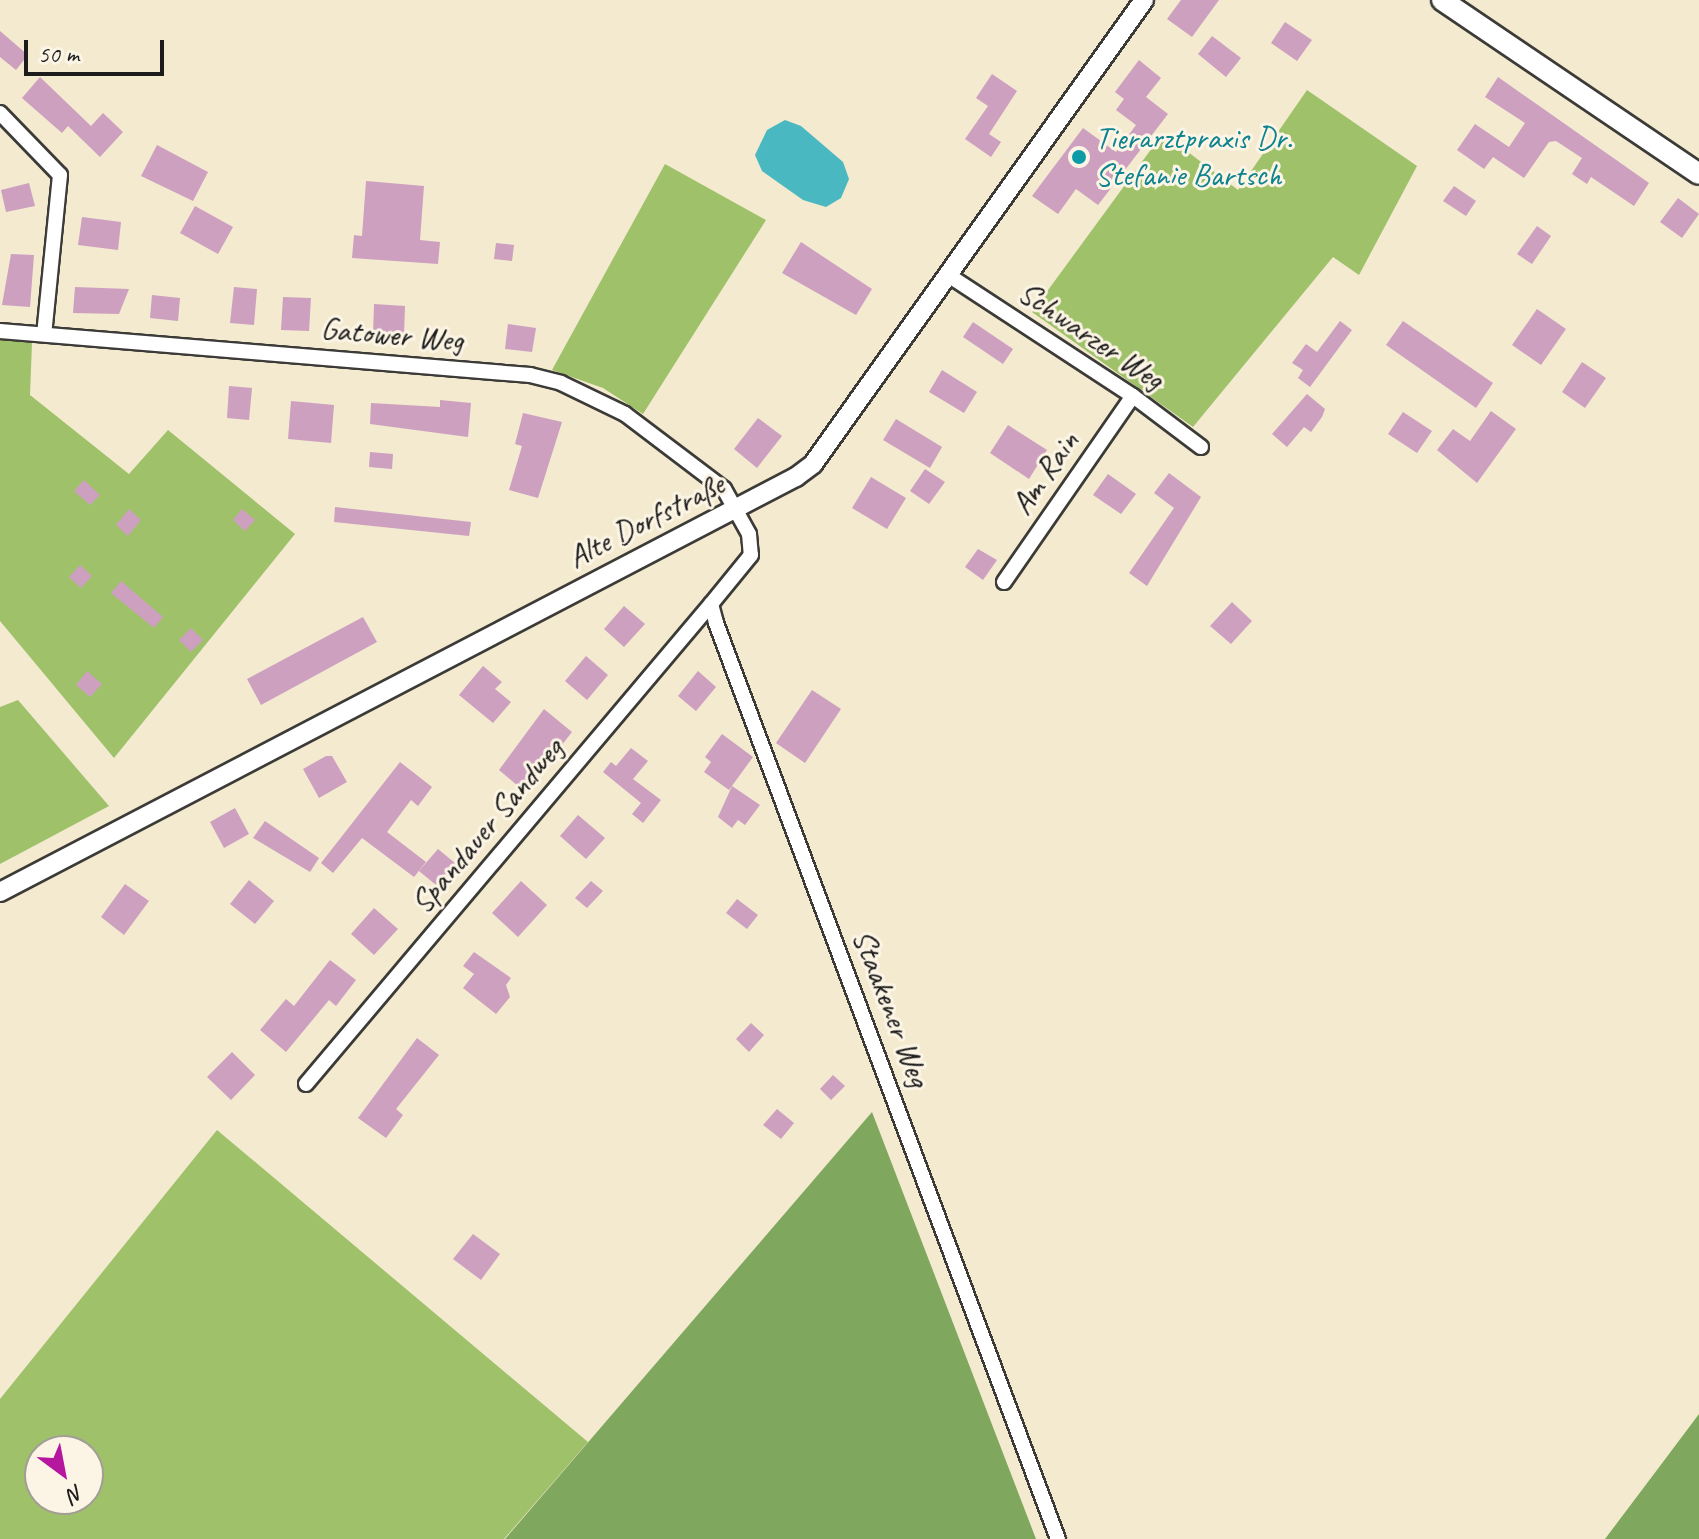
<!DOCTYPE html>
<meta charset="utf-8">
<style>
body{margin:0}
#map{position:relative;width:1699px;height:1539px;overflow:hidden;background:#f3ead0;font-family:Caveat,sans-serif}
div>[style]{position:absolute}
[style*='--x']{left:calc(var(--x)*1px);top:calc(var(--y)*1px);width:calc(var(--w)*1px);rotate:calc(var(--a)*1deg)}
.green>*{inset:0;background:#9fc16a}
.forest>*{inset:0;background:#7fa75e}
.water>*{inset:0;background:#49b8c0}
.building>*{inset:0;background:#cda0c0}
.roads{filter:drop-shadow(2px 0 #3c3b37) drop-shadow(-2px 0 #3c3b37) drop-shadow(0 2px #3c3b37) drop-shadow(0 -2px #3c3b37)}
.minor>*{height:14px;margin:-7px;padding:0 7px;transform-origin:7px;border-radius:7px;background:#fff}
.tertiary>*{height:18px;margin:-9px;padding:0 9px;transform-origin:9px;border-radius:9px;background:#fff}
.secondary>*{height:20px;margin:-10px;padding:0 10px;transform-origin:10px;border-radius:10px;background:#fff}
.dots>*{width:22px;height:22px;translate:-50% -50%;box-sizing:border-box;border:4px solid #fcf5e5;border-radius:50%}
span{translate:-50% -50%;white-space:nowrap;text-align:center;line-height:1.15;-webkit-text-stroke:6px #fcf5e5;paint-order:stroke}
.culture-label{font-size:32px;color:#0d838f}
.left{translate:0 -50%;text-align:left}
.street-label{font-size:32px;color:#1c1c1c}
.north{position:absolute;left:24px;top:1435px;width:80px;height:80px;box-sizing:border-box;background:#fcf5e5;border:2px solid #a29e95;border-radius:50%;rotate:148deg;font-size:22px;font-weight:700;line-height:32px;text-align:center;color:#1c1c1c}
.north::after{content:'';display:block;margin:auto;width:28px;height:36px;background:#b5179e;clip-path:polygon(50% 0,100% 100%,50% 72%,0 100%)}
.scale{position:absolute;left:24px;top:40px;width:140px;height:36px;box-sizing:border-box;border:4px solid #1c1c1c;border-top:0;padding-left:10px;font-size:24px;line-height:28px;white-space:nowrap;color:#1c1c1c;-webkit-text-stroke:6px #fcf5e5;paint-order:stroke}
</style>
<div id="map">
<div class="green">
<div style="clip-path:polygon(1307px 90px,1417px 166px,1359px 275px,1333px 257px,1193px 427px,1032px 312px,1163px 133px,1238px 190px)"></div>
<div style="clip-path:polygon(665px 164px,766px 220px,643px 414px,603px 388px,552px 370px)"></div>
<div style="clip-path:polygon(0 340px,32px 342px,30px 395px,129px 474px,168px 430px,295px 534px,114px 758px,0 621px)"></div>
<div style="clip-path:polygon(18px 700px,109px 806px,0 864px,0 707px)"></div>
<div style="clip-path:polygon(evenodd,217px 1130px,588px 1442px,504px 1539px,0 1539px,0 1399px,217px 1130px,40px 1451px,88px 1451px,88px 1499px,40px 1499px,40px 1451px)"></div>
</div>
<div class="forest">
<div style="clip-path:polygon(872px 1112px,1036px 1539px,505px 1539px)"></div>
<div style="clip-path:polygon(1699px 1414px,1699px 1539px,1605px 1539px,1666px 1458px)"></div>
</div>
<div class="water">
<div style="clip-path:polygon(785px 120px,801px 126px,843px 162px,849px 179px,841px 198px,826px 207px,803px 200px,762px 171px,755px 155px,767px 130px)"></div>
</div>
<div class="building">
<div style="clip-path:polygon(1181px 0,1219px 0,1192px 37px,1167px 19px)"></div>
<div style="clip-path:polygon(1285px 22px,1312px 40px,1297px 61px,1271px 43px)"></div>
<div style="clip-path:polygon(0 31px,28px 55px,16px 70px,0 57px)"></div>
<div style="clip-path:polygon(1212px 36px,1241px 58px,1226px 77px,1198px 54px)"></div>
<div style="clip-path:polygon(1139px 60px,1161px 78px,1146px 97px,1168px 114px,1098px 205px,1076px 189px,1058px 214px,1032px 196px,1083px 128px,1116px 152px,1136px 125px,1116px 110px,1124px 99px,1115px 92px)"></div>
<div style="clip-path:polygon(992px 74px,1017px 91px,989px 134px,1001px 142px,991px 157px,965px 139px,988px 106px,976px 98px)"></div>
<div style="clip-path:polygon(40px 77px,91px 126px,103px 113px,123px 132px,100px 157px,68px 126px,62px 133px,22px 98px)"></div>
<div style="clip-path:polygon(1498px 77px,1649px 183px,1634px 206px,1591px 177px,1587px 184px,1572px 174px,1582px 158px,1556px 141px,1549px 142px,1524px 178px,1493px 157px,1484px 169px,1457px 150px,1475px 124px,1509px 147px,1525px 123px,1485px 97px)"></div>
<div style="clip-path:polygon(157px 145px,208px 172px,193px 201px,141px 176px)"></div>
<div style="clip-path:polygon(366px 181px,424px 186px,420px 240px,440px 242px,438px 264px,352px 258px,354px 235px,362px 236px)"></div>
<div style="clip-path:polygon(29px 183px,35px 206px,6px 212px,1px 190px)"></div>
<div style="clip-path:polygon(1454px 186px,1476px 201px,1466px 216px,1443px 201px)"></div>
<div style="clip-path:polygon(1678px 198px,1699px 214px,1682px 238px,1660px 222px)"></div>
<div style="clip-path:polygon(195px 206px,233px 227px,218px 254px,180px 233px)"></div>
<div style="clip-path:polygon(82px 217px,121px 222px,118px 250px,78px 245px)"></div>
<div style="clip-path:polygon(1537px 226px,1551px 236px,1532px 264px,1517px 254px)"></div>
<div style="clip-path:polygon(801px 242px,872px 289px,856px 315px,782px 273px)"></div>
<div style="clip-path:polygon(496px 243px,514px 245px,512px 261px,494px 259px)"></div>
<div style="clip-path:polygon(11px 254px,34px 255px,30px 307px,2px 305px)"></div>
<div style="clip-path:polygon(75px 287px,129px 289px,119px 314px,73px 313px)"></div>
<div style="clip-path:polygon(234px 287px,257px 289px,254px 325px,230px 323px)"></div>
<div style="clip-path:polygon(152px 295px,180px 298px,178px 321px,150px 318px)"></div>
<div style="clip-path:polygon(283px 297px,311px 298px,309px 331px,281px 330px)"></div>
<div style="clip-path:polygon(374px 304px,405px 306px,404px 335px,373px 334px)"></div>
<div style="clip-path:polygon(1537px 309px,1566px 329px,1541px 365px,1512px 345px)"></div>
<div style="clip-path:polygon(1340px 321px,1352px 330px,1310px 387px,1298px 378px,1303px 370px,1292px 363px,1306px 344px,1317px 352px)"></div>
<div style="clip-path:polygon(1403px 321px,1493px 383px,1476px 408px,1386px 345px)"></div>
<div style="clip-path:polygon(973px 322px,1013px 349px,1003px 364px,963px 337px)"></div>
<div style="clip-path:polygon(508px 324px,536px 328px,532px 352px,505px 349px)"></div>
<div style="clip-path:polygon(1582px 362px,1606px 378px,1585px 408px,1562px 392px)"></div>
<div style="clip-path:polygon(942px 370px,977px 392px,964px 413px,929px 392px)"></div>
<div style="clip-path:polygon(229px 386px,252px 388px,249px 420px,227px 418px)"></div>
<div style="clip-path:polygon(1307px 394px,1325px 409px,1322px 417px,1311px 432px,1304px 427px,1287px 447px,1272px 434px)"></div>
<div style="clip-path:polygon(440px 400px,471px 403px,468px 437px,370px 424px,371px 403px,440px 407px)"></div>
<div style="clip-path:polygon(291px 401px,334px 405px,331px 443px,288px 439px)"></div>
<div style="clip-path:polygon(1491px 411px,1516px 429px,1477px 483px,1437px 450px,1453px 429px,1470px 441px)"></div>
<div style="clip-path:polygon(1403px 412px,1432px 431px,1417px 453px,1388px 434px)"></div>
<div style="clip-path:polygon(523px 413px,562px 422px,538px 498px,509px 490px,522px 446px,515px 444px)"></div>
<div style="clip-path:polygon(758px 418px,782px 436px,757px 468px,734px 449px)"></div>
<div style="clip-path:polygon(896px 419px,942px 447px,930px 468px,883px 440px)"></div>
<div style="clip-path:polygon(1008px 425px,1047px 450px,1029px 479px,990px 453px)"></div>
<div style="clip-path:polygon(370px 452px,393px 454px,392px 469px,369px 467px)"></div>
<div style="clip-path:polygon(925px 469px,945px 482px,929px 504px,910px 491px)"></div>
<div style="clip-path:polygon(1169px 473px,1201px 497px,1147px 586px,1129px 573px,1174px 508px,1154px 493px)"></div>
<div style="clip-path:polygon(1108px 474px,1136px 494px,1121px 514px,1093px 495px)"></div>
<div style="clip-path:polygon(871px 477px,906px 498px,887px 529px,852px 508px)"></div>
<div style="clip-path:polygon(84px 480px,100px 495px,90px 505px,74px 491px)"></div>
<div style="clip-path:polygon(335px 507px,471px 522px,469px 536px,334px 522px)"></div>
<div style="clip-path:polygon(129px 509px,141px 520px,128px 536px,116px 525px)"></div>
<div style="clip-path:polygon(242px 509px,255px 520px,245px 531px,233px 520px)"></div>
<div style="clip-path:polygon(978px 549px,997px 560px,983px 580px,965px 567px)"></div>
<div style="clip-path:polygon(80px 565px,92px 576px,81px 588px,69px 577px)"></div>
<div style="clip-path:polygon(121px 581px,163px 617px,154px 628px,111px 593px)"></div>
<div style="clip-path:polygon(1232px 602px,1252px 621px,1231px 644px,1210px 626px)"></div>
<div style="clip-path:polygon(624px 606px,645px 624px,624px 647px,604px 629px)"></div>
<div style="clip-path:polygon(363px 617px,377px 642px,261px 705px,247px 679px)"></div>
<div style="clip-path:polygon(191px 628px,203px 640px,191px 652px,179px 640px)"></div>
<div style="clip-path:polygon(586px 656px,608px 675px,587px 700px,565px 681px)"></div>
<div style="clip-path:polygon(483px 666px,502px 682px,495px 689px,511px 702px,493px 723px,459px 695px)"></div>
<div style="clip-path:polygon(87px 671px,102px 684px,90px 697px,76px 685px)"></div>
<div style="clip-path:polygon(698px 671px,716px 687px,696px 711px,678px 696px)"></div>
<div style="clip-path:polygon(812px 690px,841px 709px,805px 763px,776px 743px)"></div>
<div style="clip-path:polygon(544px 709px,572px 732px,525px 792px,499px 770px)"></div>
<div style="clip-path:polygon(722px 734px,753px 757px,729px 790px,704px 772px,711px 762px,705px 757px)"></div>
<div style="clip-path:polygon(631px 748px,648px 761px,633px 779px,661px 800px,643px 823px,632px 814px,641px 803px,603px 772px,611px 762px,616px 766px)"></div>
<div style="clip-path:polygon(326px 756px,332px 756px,347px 782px,319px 798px,303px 769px)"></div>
<div style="clip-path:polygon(400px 762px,432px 787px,418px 806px,411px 800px,387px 832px,426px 862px,414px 877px,362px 838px,333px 873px,321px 863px)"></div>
<div style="clip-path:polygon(732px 786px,760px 805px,745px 825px,738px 820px,732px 828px,718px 817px)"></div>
<div style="clip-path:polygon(235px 808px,249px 834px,224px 848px,210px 822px)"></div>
<div style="clip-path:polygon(578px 815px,605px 838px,586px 859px,560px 836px)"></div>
<div style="clip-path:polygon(265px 821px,319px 858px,310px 872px,253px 838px)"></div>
<div style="clip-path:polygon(438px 849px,461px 868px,442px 890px,419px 871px)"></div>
<div style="clip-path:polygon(249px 880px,274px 901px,255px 924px,230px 904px)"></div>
<div style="clip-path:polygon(521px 881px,547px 905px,518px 937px,492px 913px)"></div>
<div style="clip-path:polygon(591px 881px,603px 891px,587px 908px,575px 898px)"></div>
<div style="clip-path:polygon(125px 884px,149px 901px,124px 935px,101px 917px)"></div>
<div style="clip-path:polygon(737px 899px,758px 915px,747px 929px,726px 913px)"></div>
<div style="clip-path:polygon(374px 908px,398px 929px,374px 955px,351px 934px)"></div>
<div style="clip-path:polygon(474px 952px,511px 978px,506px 985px,510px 997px,496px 1014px,463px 988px,474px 974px,463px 966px)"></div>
<div style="clip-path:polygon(330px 960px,356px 980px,336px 1006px,329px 1000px,286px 1052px,260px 1030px,286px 999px,294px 1006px)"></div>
<div style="clip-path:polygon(751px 1023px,764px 1035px,749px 1052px,736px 1039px)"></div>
<div style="clip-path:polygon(417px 1038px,439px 1055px,396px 1109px,403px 1115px,386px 1138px,358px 1118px)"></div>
<div style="clip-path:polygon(232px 1052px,255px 1075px,231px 1100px,207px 1077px)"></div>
<div style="clip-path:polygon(833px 1075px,845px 1086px,831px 1100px,820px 1089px)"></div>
<div style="clip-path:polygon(777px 1109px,794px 1123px,781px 1139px,763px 1125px)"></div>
<div style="clip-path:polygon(473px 1234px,500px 1254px,481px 1280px,453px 1259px)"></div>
</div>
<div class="roads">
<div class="minor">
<div style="--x:0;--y:113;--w:86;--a:45.9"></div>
<div style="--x:60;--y:175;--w:160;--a:95.7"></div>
<div style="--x:948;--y:275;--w:221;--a:33.2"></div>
<div style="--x:1133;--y:396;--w:85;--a:36.9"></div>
<div style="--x:0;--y:331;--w:532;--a:4.75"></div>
<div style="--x:530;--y:375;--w:32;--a:14"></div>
<div style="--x:561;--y:383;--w:71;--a:25.8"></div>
<div style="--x:625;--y:414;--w:124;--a:37.1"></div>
<div style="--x:724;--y:489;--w:51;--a:60.9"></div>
<div style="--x:749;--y:534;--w:21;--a:85"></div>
<div style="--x:751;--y:555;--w:63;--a:129.2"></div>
<div style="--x:711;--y:604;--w:20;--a:75"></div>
<div style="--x:716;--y:623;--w:978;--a:69.53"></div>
<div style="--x:1004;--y:582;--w:226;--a:-55.3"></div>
<div style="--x:306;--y:1084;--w:628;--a:-49.84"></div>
</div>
<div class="tertiary">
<div style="--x:0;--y:892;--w:898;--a:-27.54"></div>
<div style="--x:796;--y:477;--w:21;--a:-37"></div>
<div style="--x:813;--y:464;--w:570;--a:-54.5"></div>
</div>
<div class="secondary">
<div style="--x:1442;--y:0;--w:310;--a:34.1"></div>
</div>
</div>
<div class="dots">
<div style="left:1079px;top:157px;background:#0f9aa8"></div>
</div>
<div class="culture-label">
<span class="left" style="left:1095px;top:157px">Tierarztpraxis Dr.<br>Stefanie Bartsch</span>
</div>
<div class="street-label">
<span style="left:392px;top:335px;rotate:5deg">Gatower Weg</span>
<span style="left:1091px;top:336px;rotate:34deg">Schwarzer Weg</span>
<span style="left:1045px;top:473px;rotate:-55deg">Am Rain</span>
<span style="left:646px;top:521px;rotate:-27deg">Alte Dorfstraße</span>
<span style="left:487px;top:826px;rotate:-50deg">Spandauer Sandweg</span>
<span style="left:891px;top:1008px;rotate:69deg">Staakener Weg</span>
</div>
<div class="north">N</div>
<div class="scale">50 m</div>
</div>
